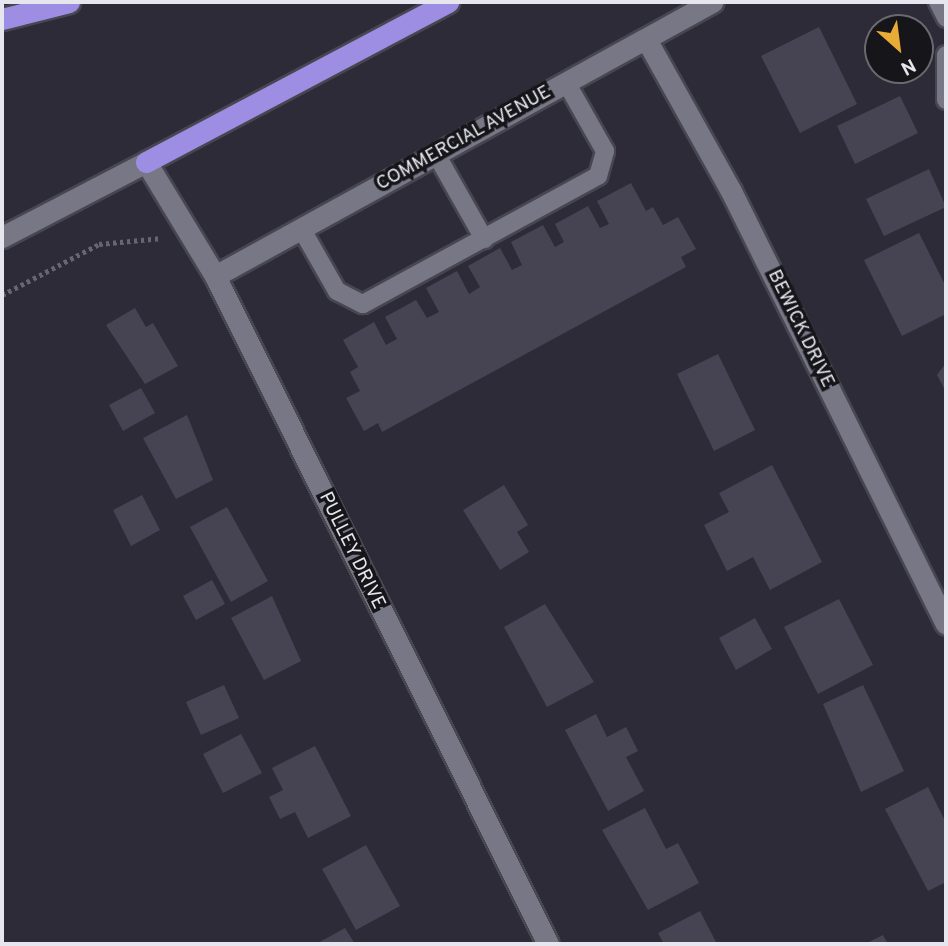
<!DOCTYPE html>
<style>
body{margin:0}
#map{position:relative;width:948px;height:946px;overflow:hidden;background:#2d2b38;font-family:Overpass,sans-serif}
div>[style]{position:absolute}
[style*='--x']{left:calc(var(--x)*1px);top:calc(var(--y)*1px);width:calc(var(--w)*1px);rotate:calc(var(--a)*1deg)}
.building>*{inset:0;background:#464452}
.path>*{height:4.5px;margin-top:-2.25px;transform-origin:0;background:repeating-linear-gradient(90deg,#676571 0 3.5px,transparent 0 7px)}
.roads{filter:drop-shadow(2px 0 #474651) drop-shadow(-2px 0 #474651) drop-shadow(0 2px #474651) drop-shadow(0 -2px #474651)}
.lane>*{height:18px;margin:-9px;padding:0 9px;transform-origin:9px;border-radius:9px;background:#787786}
.street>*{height:21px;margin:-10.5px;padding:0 10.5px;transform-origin:10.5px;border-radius:10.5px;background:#787786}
.secondary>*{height:21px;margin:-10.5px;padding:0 10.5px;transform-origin:10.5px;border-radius:10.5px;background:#787786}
.highway>*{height:21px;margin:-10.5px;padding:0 10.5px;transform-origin:10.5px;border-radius:10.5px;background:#9d8ee3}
span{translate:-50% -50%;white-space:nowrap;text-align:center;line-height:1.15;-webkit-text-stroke:7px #15151a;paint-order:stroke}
.street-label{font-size:19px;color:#e6e6ee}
.frame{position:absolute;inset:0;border:4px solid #e6e6ee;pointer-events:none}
.north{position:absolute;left:864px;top:14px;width:70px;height:70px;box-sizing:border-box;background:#15151a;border:2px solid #69696f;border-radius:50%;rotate:152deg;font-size:19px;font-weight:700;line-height:28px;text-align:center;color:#e6e6ee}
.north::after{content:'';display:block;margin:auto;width:24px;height:32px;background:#e6ac36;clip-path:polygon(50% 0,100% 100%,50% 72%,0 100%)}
</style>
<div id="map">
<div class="building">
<div style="clip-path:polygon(819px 27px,857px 104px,800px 133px,761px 56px)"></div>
<div style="clip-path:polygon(900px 96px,918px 133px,855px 164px,837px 126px)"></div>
<div style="clip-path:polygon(929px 169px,946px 207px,884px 236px,866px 199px)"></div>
<div style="clip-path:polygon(631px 183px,646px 211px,653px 207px,663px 225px,678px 217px,696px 249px,681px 257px,686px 267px,382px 432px,378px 423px,364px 431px,346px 398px,360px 391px,350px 372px,358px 367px,343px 340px,374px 322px,386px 345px,397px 339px,385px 317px,416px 300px,427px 318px,439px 312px,426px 288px,457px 271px,469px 294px,480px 287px,468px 266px,500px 248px,512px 270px,522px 265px,511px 242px,543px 225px,555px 247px,564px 242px,555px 224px,588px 206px,600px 228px,609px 224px,597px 201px)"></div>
<div style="clip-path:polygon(919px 233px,946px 287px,946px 314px,902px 336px,864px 260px)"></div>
<div style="clip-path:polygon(135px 308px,146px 327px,153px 323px,178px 366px,145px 384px,106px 325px)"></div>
<div style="clip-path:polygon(718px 354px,755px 430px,714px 451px,677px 374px)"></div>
<div style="clip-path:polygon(946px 363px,946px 392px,937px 375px)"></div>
<div style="clip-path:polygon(141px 388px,155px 413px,123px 431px,109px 405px)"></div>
<div style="clip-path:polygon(187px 415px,213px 480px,176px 499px,143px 438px)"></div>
<div style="clip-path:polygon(772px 465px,822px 562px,770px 590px,753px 557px,727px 571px,704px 525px,729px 512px,719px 493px)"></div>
<div style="clip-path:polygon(504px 485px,528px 525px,517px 532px,529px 552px,500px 570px,463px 510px)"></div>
<div style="clip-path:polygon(142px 495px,160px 530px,131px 546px,113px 510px)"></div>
<div style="clip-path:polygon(227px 507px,268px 581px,231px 602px,190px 527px)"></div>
<div style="clip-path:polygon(212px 580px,225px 604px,196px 620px,183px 596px)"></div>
<div style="clip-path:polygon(272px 596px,301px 661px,264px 680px,231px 618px)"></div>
<div style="clip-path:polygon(839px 599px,873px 665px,818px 694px,784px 627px)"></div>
<div style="clip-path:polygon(545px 604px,594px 682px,547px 707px,504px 627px)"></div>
<div style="clip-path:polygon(755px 618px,772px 649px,736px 670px,719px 638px)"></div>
<div style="clip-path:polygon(224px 685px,239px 718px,201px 735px,186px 702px)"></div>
<div style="clip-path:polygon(863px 685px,904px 771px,861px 792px,823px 704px)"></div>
<div style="clip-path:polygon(596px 714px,607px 737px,626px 727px,638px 751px,626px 757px,644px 791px,608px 811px,565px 730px)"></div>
<div style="clip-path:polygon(241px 734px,262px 773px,223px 793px,203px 754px)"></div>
<div style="clip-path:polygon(315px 746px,351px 816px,308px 838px,295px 812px,280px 819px,269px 797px,283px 790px,272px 768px)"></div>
<div style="clip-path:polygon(928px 787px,946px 823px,946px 882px,928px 891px,885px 809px)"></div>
<div style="clip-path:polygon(645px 808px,666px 849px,678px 843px,699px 883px,648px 910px,602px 830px)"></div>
<div style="clip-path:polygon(366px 845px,400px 906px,356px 930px,322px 869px)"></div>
<div style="clip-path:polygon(700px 911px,717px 944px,664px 944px,658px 933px)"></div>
<div style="clip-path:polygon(345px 928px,355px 944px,316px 944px)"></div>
<div style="clip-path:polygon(883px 935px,888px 944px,865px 944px)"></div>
</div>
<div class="path">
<div style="--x:2;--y:295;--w:110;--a:-27.7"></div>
<div style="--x:99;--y:244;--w:63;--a:-5.4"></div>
</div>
<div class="roads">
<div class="lane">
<div style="--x:938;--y:2;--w:18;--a:63"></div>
<div style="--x:946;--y:55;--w:45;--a:90"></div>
<div style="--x:436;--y:154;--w:98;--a:60.5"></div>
<div style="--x:301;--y:228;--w:73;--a:60.3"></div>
<div style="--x:337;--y:291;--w:29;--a:27"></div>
<div style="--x:363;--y:304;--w:268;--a:-28.6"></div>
<div style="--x:598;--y:176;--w:26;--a:-74"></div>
<div style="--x:605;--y:151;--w:79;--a:-119.5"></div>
</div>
<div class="street">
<div style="--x:646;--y:39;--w:174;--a:60.8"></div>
<div style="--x:731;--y:191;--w:483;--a:63.6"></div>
<div style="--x:215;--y:276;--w:746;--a:63.5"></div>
</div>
<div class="secondary">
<div style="--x:2;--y:237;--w:162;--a:-27.5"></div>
<div style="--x:146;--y:162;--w:133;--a:58.8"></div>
<div style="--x:215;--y:276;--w:568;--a:-28.87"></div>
</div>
<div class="highway">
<div style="--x:2;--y:19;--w:69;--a:-14.2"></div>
<div style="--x:146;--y:162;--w:342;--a:-27.9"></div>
</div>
</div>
<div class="street-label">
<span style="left:464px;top:139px;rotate:-29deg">COMMERCIAL AVENUE</span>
<span style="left:800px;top:329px;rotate:64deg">BEWICK DRIVE</span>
<span style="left:351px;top:551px;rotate:64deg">PULLEY DRIVE</span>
</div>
<div class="frame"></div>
<div class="north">N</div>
</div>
